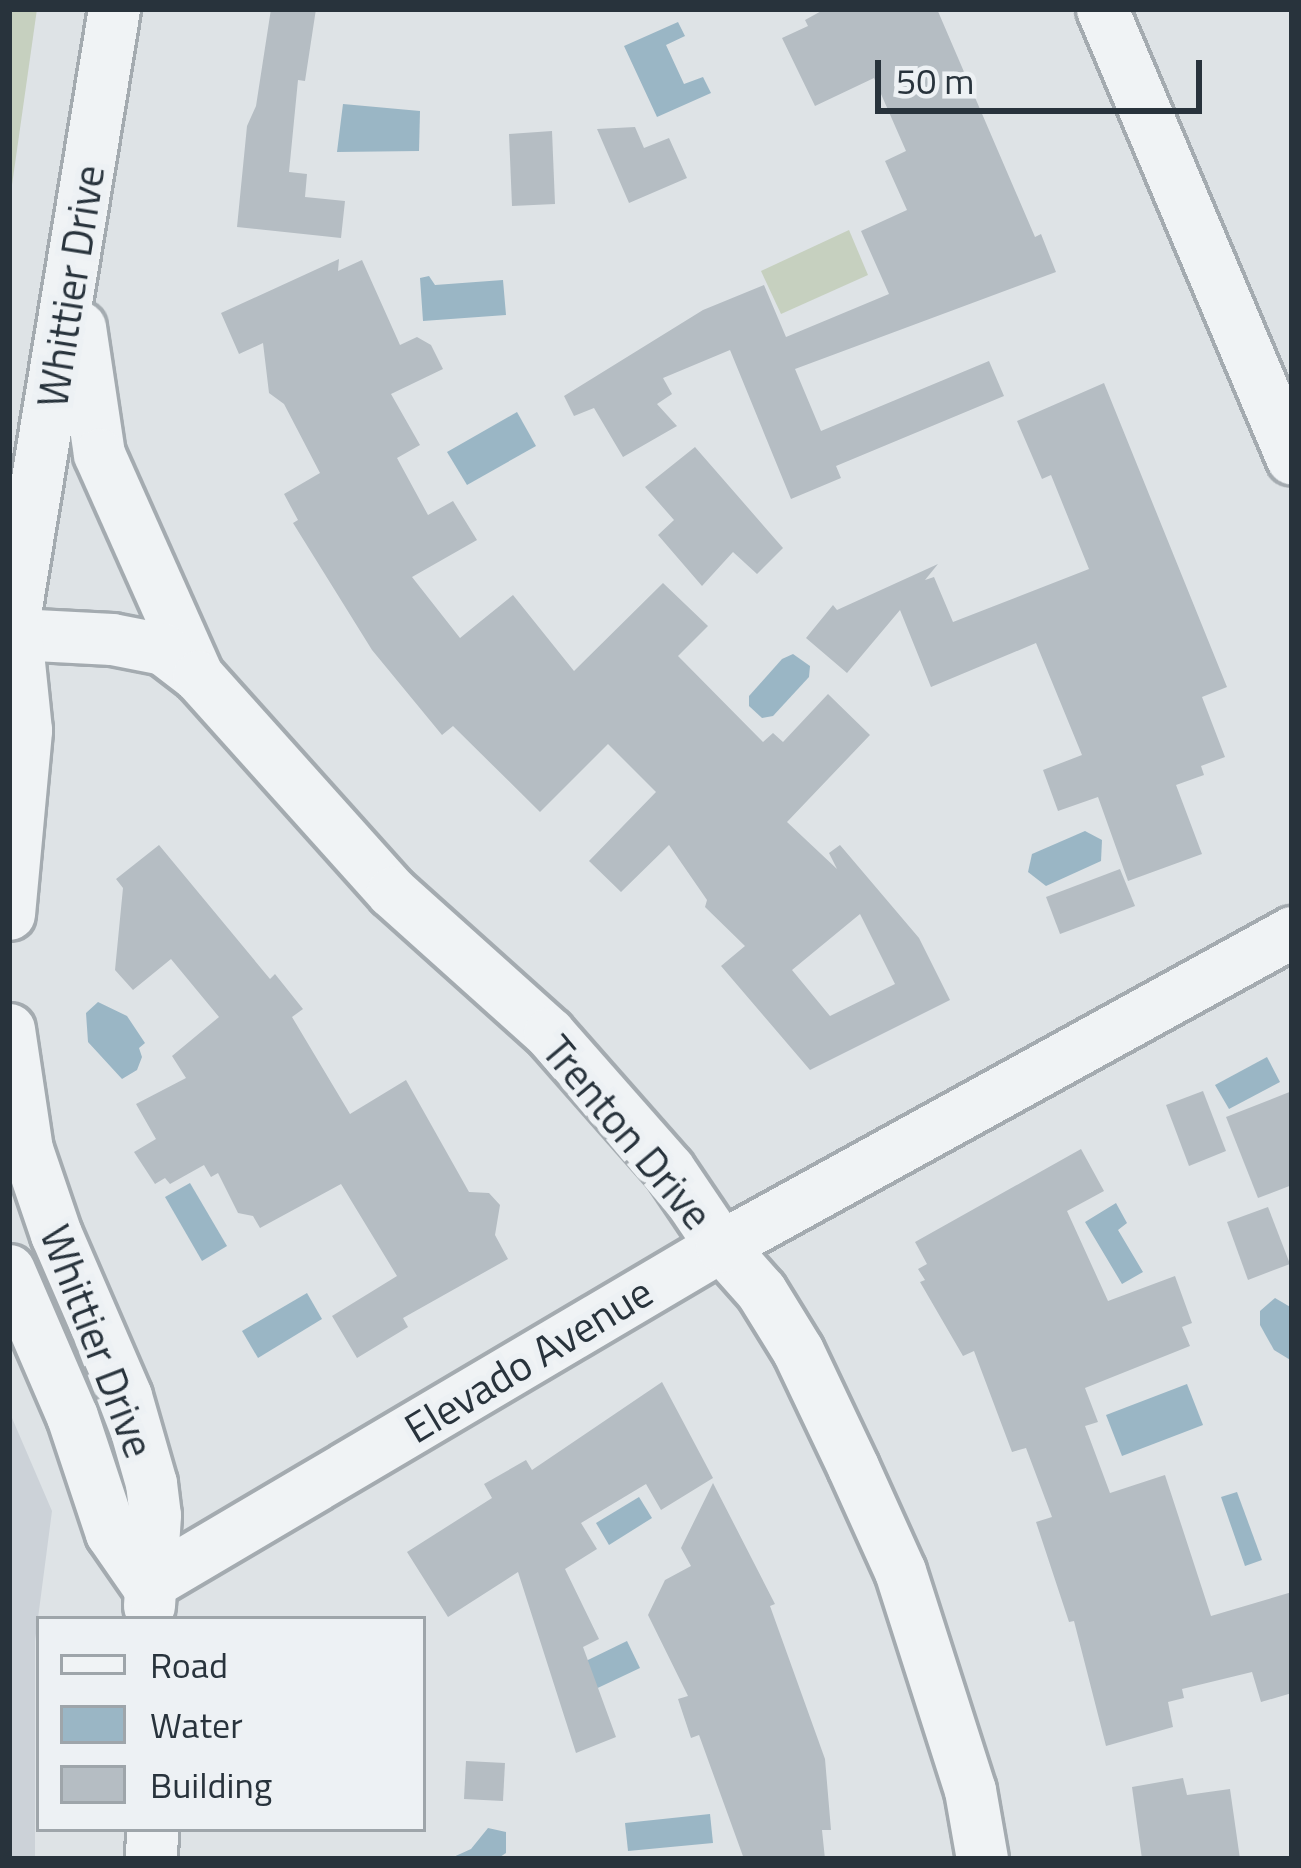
<!DOCTYPE html>
<style>
body{margin:0}
#map{position:relative;width:1301px;height:1868px;overflow:hidden;background:#dee3e6;font-family:"Titillium Web",sans-serif}
div>[style]{position:absolute}
[style*='--x']{left:calc(var(--x)*1px);top:calc(var(--y)*1px);width:calc(var(--w)*1px);rotate:calc(var(--a)*1deg)}
.built>*{inset:0;background:#ccd2d8}
.green>*{inset:0;background:#c6d0bf}
.water>*{inset:0;background:#9ab6c5}
.building>*{inset:0;background:#b5bdc3}
.roads{filter:drop-shadow(3px 0 #a4abb0) drop-shadow(-3px 0 #a4abb0) drop-shadow(0 3px #a4abb0) drop-shadow(0 -3px #a4abb0)}
.street>*{height:51px;margin:-25.5px;padding:0 25.5px;transform-origin:25.5px;border-radius:25.5px;background:#f0f3f5}
span{translate:-50% -50%;white-space:nowrap;text-align:center;line-height:1.15;-webkit-text-stroke:12px #edf1f4;paint-order:stroke}
.street-label{font-size:42px;color:#28333c}
.frame{position:absolute;inset:0;border:12px solid #28333c;pointer-events:none}
.legend{position:absolute;left:36px;top:1616px;width:390px;height:216px;box-sizing:border-box;background:#edf1f4;border:3px solid #9ea5aa;margin:0;padding:15px 21px;list-style:none;font-size:36px;color:#28333c}
.legend li{display:flex;align-items:center;gap:24px;height:60px}
.legend b{width:60px;border:3px solid #9ea5aa}
.scale{position:absolute;left:875px;top:60px;width:327px;height:54px;box-sizing:border-box;border:6px solid #28333c;border-top:0;padding-left:15px;font-size:36px;line-height:42px;white-space:nowrap;color:#28333c;-webkit-text-stroke:9px #edf1f4;paint-order:stroke}
</style>
<div id="map">
<div class="built">
<div style="clip-path:polygon(9px 1411px,52px 1511px,35px 1641px,35px 1859px,9px 1859px)"></div>
</div>
<div class="green">
<div style="clip-path:polygon(9px 9px,37px 9px,9px 206px)"></div>
<div style="clip-path:polygon(849px 230px,868px 275px,781px 314px,761px 271px)"></div>
</div>
<div class="water">
<div style="clip-path:polygon(678px 22px,685px 36px,666px 45px,684px 84px,703px 77px,711px 93px,657px 117px,624px 46px)"></div>
<div style="clip-path:polygon(343px 104px,420px 111px,419px 151px,337px 152px)"></div>
<div style="clip-path:polygon(429px 276px,435px 285px,503px 280px,506px 315px,423px 321px,420px 278px)"></div>
<div style="clip-path:polygon(517px 412px,536px 446px,467px 485px,447px 452px)"></div>
<div style="clip-path:polygon(793px 654px,810px 666px,809px 677px,773px 716px,762px 718px,749px 706px,749px 696px,782px 659px)"></div>
<div style="clip-path:polygon(1085px 831px,1102px 840px,1101px 861px,1046px 886px,1028px 872px,1032px 854px)"></div>
<div style="clip-path:polygon(98px 1002px,127px 1016px,145px 1043px,139px 1048px,142px 1057px,137px 1070px,122px 1079px,88px 1042px,86px 1013px)"></div>
<div style="clip-path:polygon(1267px 1057px,1280px 1082px,1229px 1109px,1215px 1085px)"></div>
<div style="clip-path:polygon(190px 1183px,227px 1246px,202px 1261px,165px 1197px)"></div>
<div style="clip-path:polygon(1116px 1203px,1127px 1223px,1118px 1230px,1143px 1272px,1122px 1284px,1085px 1222px)"></div>
<div style="clip-path:polygon(307px 1293px,322px 1319px,258px 1358px,242px 1331px)"></div>
<div style="clip-path:polygon(1275px 1298px,1292px 1308px,1292px 1361px,1274px 1350px,1260px 1325px,1260px 1311px)"></div>
<div style="clip-path:polygon(1187px 1384px,1203px 1425px,1122px 1456px,1106px 1415px)"></div>
<div style="clip-path:polygon(1237px 1492px,1262px 1560px,1245px 1566px,1221px 1497px)"></div>
<div style="clip-path:polygon(639px 1497px,652px 1518px,609px 1545px,596px 1523px)"></div>
<div style="clip-path:polygon(627px 1641px,640px 1668px,568px 1702px,555px 1676px)"></div>
<div style="clip-path:polygon(710px 1814px,713px 1843px,628px 1851px,625px 1823px)"></div>
<div style="clip-path:polygon(488px 1828px,506px 1832px,506px 1853px,497px 1859px,449px 1859px,471px 1849px)"></div>
</div>
<div class="building">
<div style="clip-path:polygon(271px 9px,316px 9px,305px 81px,298px 80px,289px 172px,307px 174px,305px 197px,345px 201px,341px 238px,237px 227px,247px 126px,256px 106px)"></div>
<div style="clip-path:polygon(825px 9px,937px 9px,1035px 237px,1041px 234px,1056px 272px,795px 369px,821px 431px,989px 361px,1004px 396px,836px 466px,841px 478px,791px 499px,730px 350px,663px 378px,672px 394px,657px 404px,677px 426px,623px 457px,594px 408px,574px 416px,564px 396px,703px 310px,764px 285px,786px 337px,889px 294px,861px 231px,907px 210px,885px 161px,906px 151px,874px 78px,815px 106px,782px 38px,808px 26px,805px 20px)"></div>
<div style="clip-path:polygon(635px 127px,644px 148px,669px 138px,687px 178px,629px 203px,597px 129px)"></div>
<div style="clip-path:polygon(552px 131px,555px 204px,512px 206px,509px 134px)"></div>
<div style="clip-path:polygon(evenodd,339px 259px,338px 271px,362px 260px,400px 345px,417px 337px,431px 345px,443px 369px,391px 394px,420px 445px,397px 458px,428px 515px,453px 501px,477px 540px,412px 577px,460px 638px,513px 595px,574px 671px,663px 583px,708px 626px,678px 656px,763px 742px,773px 733px,783px 742px,828px 694px,870px 735px,787px 822px,837px 869px,829px 853px,840px 845px,919px 938px,950px 1000px,810px 1070px,721px 966px,745px 946px,705px 907px,707px 900px,669px 845px,621px 892px,589px 861px,656px 792px,608px 744px,540px 812px,453px 726px,442px 735px,372px 650px,293px 523px,298px 520px,284px 494px,320px 473px,284px 404px,269px 393px,263px 343px,239px 354px,221px 313px,339px 259px,860px 914px,895px 984px,830px 1016px,792px 970px,860px 914px)"></div>
<div style="clip-path:polygon(1104px 383px,1227px 687px,1202px 697px,1225px 757px,1201px 766px,1204px 775px,1176px 785px,1202px 854px,1128px 881px,1098px 797px,1058px 811px,1043px 770px,1082px 755px,1036px 643px,931px 687px,900px 610px,847px 673px,806px 638px,833px 605px,837px 610px,938px 564px,925px 580px,934px 577px,953px 622px,1089px 569px,1051px 475px,1042px 479px,1017px 421px)"></div>
<div style="clip-path:polygon(695px 447px,783px 548px,757px 574px,733px 552px,702px 586px,658px 535px,674px 520px,645px 487px)"></div>
<div style="clip-path:polygon(159px 845px,270px 979px,275px 974px,303px 1009px,292px 1017px,350px 1114px,406px 1080px,469px 1192px,489px 1193px,500px 1205px,495px 1235px,508px 1259px,403px 1318px,408px 1327px,357px 1358px,332px 1316px,397px 1276px,341px 1184px,260px 1228px,253px 1216px,238px 1213px,218px 1173px,211px 1177px,204px 1165px,170px 1184px,165px 1178px,155px 1184px,134px 1152px,156px 1139px,136px 1104px,186px 1078px,172px 1056px,219px 1017px,171px 959px,133px 990px,115px 970px,123px 888px,116px 879px)"></div>
<div style="clip-path:polygon(1120px 869px,1135px 906px,1060px 934px,1046px 897px)"></div>
<div style="clip-path:polygon(1203px 1091px,1226px 1151px,1189px 1166px,1166px 1105px)"></div>
<div style="clip-path:polygon(1292px 1091px,1292px 1185px,1258px 1198px,1226px 1117px)"></div>
<div style="clip-path:polygon(1081px 1149px,1104px 1191px,1067px 1211px,1108px 1301px,1175px 1276px,1192px 1323px,1182px 1327px,1190px 1346px,1085px 1388px,1098px 1422px,1085px 1426px,1110px 1493px,1165px 1475px,1211px 1616px,1292px 1592px,1292px 1693px,1261px 1702px,1252px 1672px,1182px 1689px,1184px 1698px,1168px 1702px,1173px 1727px,1106px 1746px,1074px 1621px,1069px 1622px,1036px 1522px,1052px 1517px,1026px 1448px,1012px 1452px,974px 1351px,963px 1356px,920px 1282px,925px 1280px,918px 1269px,927px 1264px,915px 1242px)"></div>
<div style="clip-path:polygon(1268px 1207px,1290px 1264px,1248px 1280px,1227px 1222px)"></div>
<div style="clip-path:polygon(662px 1382px,713px 1478px,661px 1510px,646px 1484px,581px 1523px,597px 1549px,565px 1569px,599px 1639px,583px 1647px,616px 1737px,576px 1753px,518px 1572px,448px 1617px,407px 1552px,492px 1498px,484px 1484px,526px 1460px,532px 1470px)"></div>
<div style="clip-path:polygon(713px 1483px,775px 1604px,770px 1606px,825px 1759px,831px 1830px,822px 1830px,825px 1859px,744px 1859px,699px 1735px,691px 1738px,678px 1699px,688px 1696px,648px 1615px,665px 1580px,691px 1566px,681px 1548px)"></div>
<div style="clip-path:polygon(466px 1761px,505px 1763px,503px 1801px,464px 1799px)"></div>
<div style="clip-path:polygon(1183px 1778px,1187px 1795px,1230px 1789px,1240px 1859px,1142px 1859px,1132px 1787px)"></div>
</div>
<div class="roads">
<div class="street">
<div style="--x:1102;--y:9;--w:488;--a:67.1"></div>
<div style="--x:80;--y:327;--w:128;--a:81.5"></div>
<div style="--x:99;--y:454;--w:243;--a:66"></div>
<div style="--x:16;--y:634;--w:96;--a:3"></div>
<div style="--x:112;--y:639;--w:52;--a:11.1"></div>
<div style="--x:163;--y:649;--w:44;--a:37.6"></div>
<div style="--x:198;--y:676;--w:290;--a:48.1"></div>
<div style="--x:392;--y:892;--w:211;--a:41.9"></div>
<div style="--x:549;--y:1033;--w:181;--a:48.6"></div>
<div style="--x:669;--y:1169;--w:93;--a:56"></div>
<div style="--x:721;--y:1246;--w:60;--a:48.4"></div>
<div style="--x:761;--y:1291;--w:70;--a:58.3"></div>
<div style="--x:798;--y:1351;--w:128;--a:64.6"></div>
<div style="--x:853;--y:1467;--w:114;--a:65.7"></div>
<div style="--x:900;--y:1571;--w:230;--a:72.3"></div>
<div style="--x:970;--y:1790;--w:70;--a:80.1"></div>
<div style="--x:9;--y:650;--w:650;--a:-80.7"></div>
<div style="--x:9;--y:914;--w:185;--a:-84.7"></div>
<div style="--x:26;--y:730;--w:97;--a:-95.9"></div>
<div style="--x:9;--y:1029;--w:121;--a:81.5"></div>
<div style="--x:27;--y:1149;--w:90;--a:71.2"></div>
<div style="--x:56;--y:1234;--w:176;--a:66.6"></div>
<div style="--x:126;--y:1396;--w:91;--a:74"></div>
<div style="--x:151;--y:1483;--w:32;--a:83"></div>
<div style="--x:155;--y:1515;--w:91;--a:93.8"></div>
<div style="--x:9;--y:1270;--w:159;--a:66.7"></div>
<div style="--x:72;--y:1416;--w:123;--a:71.6"></div>
<div style="--x:111;--y:1533;--w:63;--a:55.3"></div>
<div style="--x:147;--y:1585;--w:667;--a:-30.57"></div>
<div style="--x:721;--y:1246;--w:652;--a:-28.81"></div>
<div style="--x:151;--y:1859;--w:30;--a:-88"></div>
</div>
</div>
<div class="street-label">
<span style="left:70px;top:286px;rotate:-81deg">Whittier Drive</span>
<span style="left:628px;top:1132px;rotate:50deg">Trenton Drive</span>
<span style="left:98px;top:1341px;rotate:69deg">Whittier Drive</span>
<span style="left:528px;top:1359px;rotate:-31deg">Elevado Avenue</span>
</div>
<div class="frame"></div>
<ul class="legend">
<li><b style="height:15px;background:#f0f3f5"></b>Road</li>
<li><b style="height:33px;background:#9ab6c5"></b>Water</li>
<li><b style="height:33px;background:#b5bdc3"></b>Building</li>
</ul>
<div class="scale">50 m</div>
</div>
